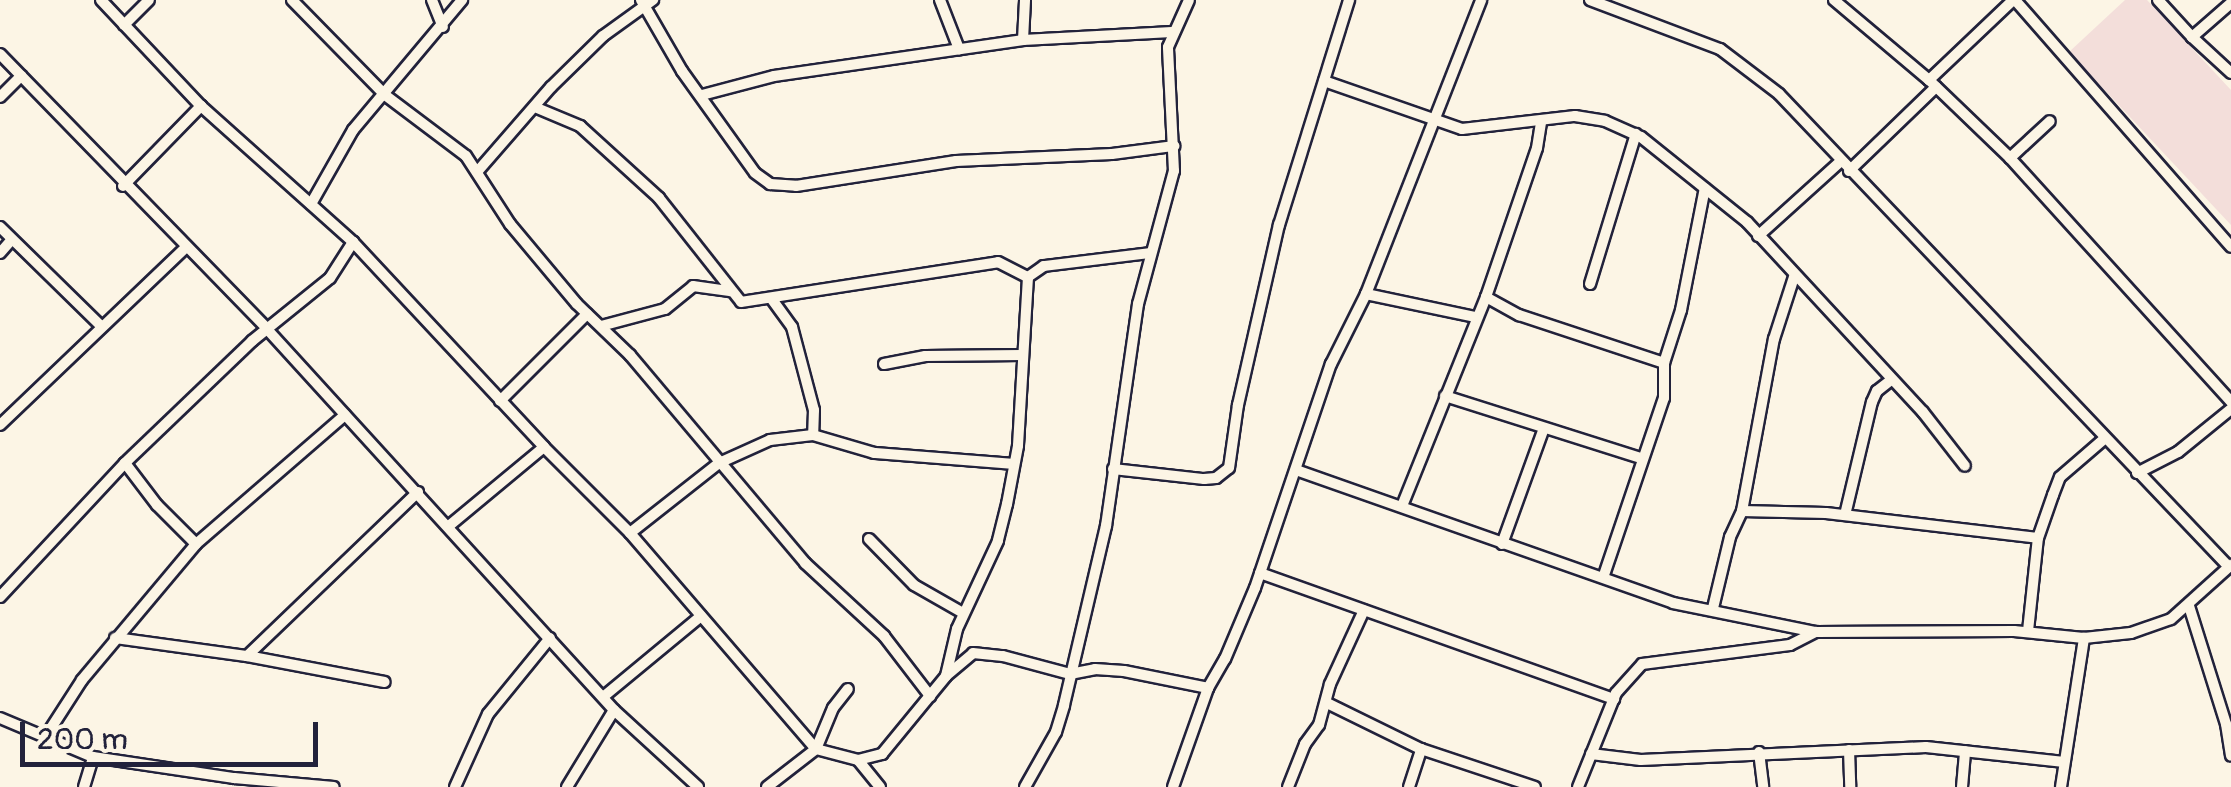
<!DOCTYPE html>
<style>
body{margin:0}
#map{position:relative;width:2231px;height:787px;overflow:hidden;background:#fcf5e5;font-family:Pangolin,sans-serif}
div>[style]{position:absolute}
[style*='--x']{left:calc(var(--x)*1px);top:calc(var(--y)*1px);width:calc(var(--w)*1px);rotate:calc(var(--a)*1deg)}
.built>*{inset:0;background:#f3deda}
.roads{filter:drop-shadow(2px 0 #22223b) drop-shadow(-2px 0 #22223b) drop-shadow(0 2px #22223b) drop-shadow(0 -2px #22223b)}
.street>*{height:10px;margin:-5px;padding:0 5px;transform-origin:5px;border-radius:5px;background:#fcf5e5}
span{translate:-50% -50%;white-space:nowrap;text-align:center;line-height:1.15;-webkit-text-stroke:9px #fcf5e5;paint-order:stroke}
.scale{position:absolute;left:20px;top:722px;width:298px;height:45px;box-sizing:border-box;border:5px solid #22223b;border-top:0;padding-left:12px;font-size:30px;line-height:35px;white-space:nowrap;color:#22223b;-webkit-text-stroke:8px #fcf5e5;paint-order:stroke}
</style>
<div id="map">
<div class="built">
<div style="clip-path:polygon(2125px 0,2147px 0,2231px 90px,2231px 225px,2069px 52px)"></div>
</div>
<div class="roads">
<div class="street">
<div style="--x:101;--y:0;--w:146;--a:46.7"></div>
<div style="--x:201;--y:106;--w:204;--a:41.8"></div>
<div style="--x:353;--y:242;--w:280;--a:47"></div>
<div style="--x:544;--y:447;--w:122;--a:140.3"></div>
<div style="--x:292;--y:0;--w:133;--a:45.6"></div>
<div style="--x:385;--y:95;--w:101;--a:37"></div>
<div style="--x:466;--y:156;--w:81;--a:57.1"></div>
<div style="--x:510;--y:224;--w:104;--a:50.1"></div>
<div style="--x:577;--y:304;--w:74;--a:43.9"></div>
<div style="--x:630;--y:355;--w:272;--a:49.9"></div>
<div style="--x:805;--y:563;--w:108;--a:42.7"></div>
<div style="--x:884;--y:636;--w:76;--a:52.5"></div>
<div style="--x:432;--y:0;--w:29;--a:68"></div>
<div style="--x:641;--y:0;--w:82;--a:60"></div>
<div style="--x:682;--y:71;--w:125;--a:54.4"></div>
<div style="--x:755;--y:173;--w:19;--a:36"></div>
<div style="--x:770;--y:184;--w:26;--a:4"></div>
<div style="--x:796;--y:186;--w:162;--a:-8.9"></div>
<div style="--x:956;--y:161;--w:156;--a:-2.6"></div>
<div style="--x:1112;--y:154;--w:63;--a:-7.4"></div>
<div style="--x:940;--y:0;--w:53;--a:68.8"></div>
<div style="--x:1590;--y:0;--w:139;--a:20.7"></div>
<div style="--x:1720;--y:49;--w:74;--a:37.3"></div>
<div style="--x:1779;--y:94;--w:653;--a:46.43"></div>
<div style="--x:1834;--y:0;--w:124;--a:40.1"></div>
<div style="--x:1929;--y:80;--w:112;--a:43.9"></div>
<div style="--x:2010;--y:158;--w:329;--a:47.8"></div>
<div style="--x:2015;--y:0;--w:328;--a:48.8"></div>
<div style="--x:2158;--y:0;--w:50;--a:47.4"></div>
<div style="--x:2231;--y:3;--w:52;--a:138.9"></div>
<div style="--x:2192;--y:37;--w:53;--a:42.7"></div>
<div style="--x:124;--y:25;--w:35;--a:-45"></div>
<div style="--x:1023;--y:40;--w:40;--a:-87.1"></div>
<div style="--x:0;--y:54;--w:382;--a:45.8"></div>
<div style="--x:266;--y:328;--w:517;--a:47.67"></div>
<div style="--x:614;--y:710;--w:114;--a:42.5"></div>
<div style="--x:1929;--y:80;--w:116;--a:-43.6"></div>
<div style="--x:1324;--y:81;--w:146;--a:19.2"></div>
<div style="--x:1462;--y:129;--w:114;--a:-6.6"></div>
<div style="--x:1575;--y:116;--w:30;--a:9"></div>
<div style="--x:1605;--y:121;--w:39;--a:24"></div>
<div style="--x:1641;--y:137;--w:136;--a:38.7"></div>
<div style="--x:1747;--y:222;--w:259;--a:47.2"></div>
<div style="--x:1923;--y:412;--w:68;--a:52.1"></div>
<div style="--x:702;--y:95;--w:74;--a:-14.8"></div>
<div style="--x:774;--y:76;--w:252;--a:-8.2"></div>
<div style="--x:1023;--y:40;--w:149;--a:-3.1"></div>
<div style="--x:0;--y:97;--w:30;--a:-45"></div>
<div style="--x:537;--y:108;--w:47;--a:22.7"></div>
<div style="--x:580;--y:126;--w:107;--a:42.3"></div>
<div style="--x:659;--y:198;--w:132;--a:51.7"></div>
<div style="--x:741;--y:302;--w:260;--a:-8.8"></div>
<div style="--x:998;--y:262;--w:34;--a:27"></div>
<div style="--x:1028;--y:277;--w:169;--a:93.4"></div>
<div style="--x:1018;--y:446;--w:59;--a:100.7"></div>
<div style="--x:1007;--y:504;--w:38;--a:104"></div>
<div style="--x:998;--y:541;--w:97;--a:115"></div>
<div style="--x:957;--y:629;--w:48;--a:103.2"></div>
<div style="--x:2010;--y:158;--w:54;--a:-42.8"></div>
<div style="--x:1849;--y:171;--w:121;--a:-44"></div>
<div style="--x:477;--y:172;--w:113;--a:-49"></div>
<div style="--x:551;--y:87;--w:73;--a:-44.4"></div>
<div style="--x:603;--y:36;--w:62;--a:-35.8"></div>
<div style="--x:123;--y:186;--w:112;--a:-45.7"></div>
<div style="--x:311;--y:204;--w:85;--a:-60.4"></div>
<div style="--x:353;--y:130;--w:170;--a:-50"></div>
<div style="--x:0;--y:227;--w:140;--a:44.4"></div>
<div style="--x:1758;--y:236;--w:110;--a:-42.1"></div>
<div style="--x:0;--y:253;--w:18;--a:-49"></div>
<div style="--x:1028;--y:277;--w:19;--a:-35"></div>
<div style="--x:1044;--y:266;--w:107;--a:-7"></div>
<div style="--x:1590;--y:284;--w:157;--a:-73"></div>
<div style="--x:1366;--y:294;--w:111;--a:11.9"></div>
<div style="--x:1486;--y:297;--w:38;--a:29"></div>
<div style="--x:1519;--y:315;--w:153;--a:18.3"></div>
<div style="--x:771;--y:298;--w:36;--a:54"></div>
<div style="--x:792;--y:327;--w:86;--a:75.2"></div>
<div style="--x:814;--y:410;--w:25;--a:92"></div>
<div style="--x:601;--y:326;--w:66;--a:-14.9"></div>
<div style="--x:665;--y:309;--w:36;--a:-39"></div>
<div style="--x:693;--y:286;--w:37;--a:8"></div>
<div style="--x:884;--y:364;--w:42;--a:-11"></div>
<div style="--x:925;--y:356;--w:97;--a:-0.6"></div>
<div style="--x:1445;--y:396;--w:206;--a:17.6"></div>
<div style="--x:500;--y:401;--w:123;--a:-45"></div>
<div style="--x:0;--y:425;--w:256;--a:-43.7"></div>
<div style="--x:544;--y:447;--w:122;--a:45"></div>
<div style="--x:630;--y:533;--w:285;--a:49.3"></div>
<div style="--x:816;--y:749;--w:43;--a:14.7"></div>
<div style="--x:858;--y:760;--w:25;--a:-14"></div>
<div style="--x:882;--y:754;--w:101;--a:-50.6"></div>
<div style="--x:946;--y:676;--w:35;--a:-40"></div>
<div style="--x:973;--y:653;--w:30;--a:6"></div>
<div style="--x:1003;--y:656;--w:69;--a:15"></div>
<div style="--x:1070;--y:674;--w:25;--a:-11"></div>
<div style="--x:1095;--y:669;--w:29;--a:4"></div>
<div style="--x:1124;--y:671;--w:86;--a:11.4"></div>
<div style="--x:125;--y:463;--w:53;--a:52.7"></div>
<div style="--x:157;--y:505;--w:55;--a:45"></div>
<div style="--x:1113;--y:469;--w:92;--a:6.3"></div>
<div style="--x:1204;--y:479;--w:12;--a:-5"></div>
<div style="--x:1216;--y:478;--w:16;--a:-38"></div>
<div style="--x:1229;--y:468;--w:64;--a:-81.9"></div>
<div style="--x:1238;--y:405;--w:185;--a:-77.2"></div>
<div style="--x:1279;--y:225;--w:236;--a:-72.7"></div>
<div style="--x:1296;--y:470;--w:400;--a:19.4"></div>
<div style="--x:1673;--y:603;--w:146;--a:11.5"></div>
<div style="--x:2137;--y:473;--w:46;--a:-27.1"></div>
<div style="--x:2178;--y:452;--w:68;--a:-39.1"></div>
<div style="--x:1402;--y:506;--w:225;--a:-68.1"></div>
<div style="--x:1486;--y:297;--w:157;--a:-71.1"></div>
<div style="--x:1537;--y:148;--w:25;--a:-81"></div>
<div style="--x:1742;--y:511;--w:84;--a:1.4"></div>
<div style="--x:1826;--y:513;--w:213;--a:6.7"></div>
<div style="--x:1845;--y:515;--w:116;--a:-76.6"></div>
<div style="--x:1872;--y:402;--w:12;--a:-66"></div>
<div style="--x:1877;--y:391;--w:18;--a:-38"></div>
<div style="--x:630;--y:533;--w:113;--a:-38.2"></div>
<div style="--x:719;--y:463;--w:56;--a:-24.3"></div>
<div style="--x:770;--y:440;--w:43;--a:-6.6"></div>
<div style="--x:813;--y:435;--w:64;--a:16.4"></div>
<div style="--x:874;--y:453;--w:139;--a:4.5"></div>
<div style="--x:869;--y:539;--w:64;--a:45.6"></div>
<div style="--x:914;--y:585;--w:56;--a:29.7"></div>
<div style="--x:1502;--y:544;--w:123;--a:-70.1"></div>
<div style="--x:1260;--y:573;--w:376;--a:19.6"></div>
<div style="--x:1604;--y:575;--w:187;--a:-71.3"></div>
<div style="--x:1664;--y:398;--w:35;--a:-90"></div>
<div style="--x:1664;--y:363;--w:56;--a:-72.2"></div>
<div style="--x:1681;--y:310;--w:124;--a:-78.9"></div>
<div style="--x:0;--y:597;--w:183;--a:-47"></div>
<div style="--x:125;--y:463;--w:176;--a:-43.8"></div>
<div style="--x:252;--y:341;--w:100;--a:-38.9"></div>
<div style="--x:330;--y:278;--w:43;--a:-57.4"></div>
<div style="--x:2189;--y:606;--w:124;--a:72.6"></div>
<div style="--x:2226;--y:724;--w:32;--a:81"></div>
<div style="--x:1713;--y:608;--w:73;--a:-76.5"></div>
<div style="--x:1730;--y:537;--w:29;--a:-65"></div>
<div style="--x:1742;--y:511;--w:175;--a:-79.5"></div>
<div style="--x:1774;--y:339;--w:65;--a:-72.1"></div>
<div style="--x:2028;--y:631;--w:94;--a:-83.9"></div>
<div style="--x:2038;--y:538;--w:46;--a:-70.8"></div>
<div style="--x:2053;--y:495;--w:19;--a:-69"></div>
<div style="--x:2060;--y:477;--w:58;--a:-40.8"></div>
<div style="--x:115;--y:638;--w:133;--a:7.8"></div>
<div style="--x:247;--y:656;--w:237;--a:-43.8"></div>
<div style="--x:247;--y:656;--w:140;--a:10.7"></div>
<div style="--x:603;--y:697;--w:127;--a:-39.6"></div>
<div style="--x:1327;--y:703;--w:105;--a:26.1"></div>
<div style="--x:1421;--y:749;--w:120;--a:18.4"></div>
<div style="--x:0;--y:718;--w:101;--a:22.8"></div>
<div style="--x:93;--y:757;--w:143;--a:8.5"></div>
<div style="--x:234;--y:778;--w:100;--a:5.1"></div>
<div style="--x:44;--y:739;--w:70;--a:-57.2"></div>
<div style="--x:82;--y:680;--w:177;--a:-50"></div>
<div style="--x:196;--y:544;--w:197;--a:-40.9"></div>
<div style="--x:1849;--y:750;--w:37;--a:88"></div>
<div style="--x:1759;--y:752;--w:35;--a:83"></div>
<div style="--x:1591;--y:754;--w:50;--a:6.8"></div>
<div style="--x:1641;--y:760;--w:285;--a:-2.6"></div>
<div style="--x:1926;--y:747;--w:139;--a:6.2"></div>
<div style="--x:858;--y:760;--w:35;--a:51"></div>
<div style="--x:84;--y:787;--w:31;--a:-73"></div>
<div style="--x:455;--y:787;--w:80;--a:-65.7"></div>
<div style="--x:488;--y:714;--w:98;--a:-50.8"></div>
<div style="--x:567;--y:787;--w:90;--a:-58.6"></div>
<div style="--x:767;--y:787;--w:62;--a:-37.8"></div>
<div style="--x:816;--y:749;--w:44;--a:-67.5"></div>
<div style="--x:833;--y:708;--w:24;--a:-52"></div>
<div style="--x:1025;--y:787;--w:63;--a:-60.6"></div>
<div style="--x:1056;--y:732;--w:28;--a:-73"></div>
<div style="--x:1064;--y:705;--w:184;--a:-76.8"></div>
<div style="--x:1106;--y:526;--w:224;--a:-81.8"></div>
<div style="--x:1138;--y:304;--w:138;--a:-74.9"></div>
<div style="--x:1174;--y:171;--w:124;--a:-92.8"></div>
<div style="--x:1168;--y:47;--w:51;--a:-65.9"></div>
<div style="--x:1173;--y:787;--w:105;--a:-70.5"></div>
<div style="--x:1208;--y:688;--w:34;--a:-60"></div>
<div style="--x:1225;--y:659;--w:77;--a:-67.1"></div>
<div style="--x:1255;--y:588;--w:237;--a:-71.3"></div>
<div style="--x:1331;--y:364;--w:78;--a:-63.4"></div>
<div style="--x:1366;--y:294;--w:316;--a:-68.6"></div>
<div style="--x:1288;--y:787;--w:46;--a:-68.4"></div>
<div style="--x:1305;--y:744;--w:24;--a:-54"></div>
<div style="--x:1319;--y:725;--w:42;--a:-75"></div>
<div style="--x:1330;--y:684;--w:81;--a:-65.3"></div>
<div style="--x:1409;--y:787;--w:40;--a:-72"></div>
<div style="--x:1578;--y:787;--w:101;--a:-68"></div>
<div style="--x:1616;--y:693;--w:39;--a:-48"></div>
<div style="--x:1642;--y:664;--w:149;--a:-7.3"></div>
<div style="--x:1790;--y:645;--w:29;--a:-27"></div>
<div style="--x:1816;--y:632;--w:198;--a:-0.3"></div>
<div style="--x:2014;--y:631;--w:70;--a:5.7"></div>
<div style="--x:2084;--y:638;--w:47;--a:-6.1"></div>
<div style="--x:2131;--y:633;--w:42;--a:-19.3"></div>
<div style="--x:2171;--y:619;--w:81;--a:-42"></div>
<div style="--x:1962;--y:787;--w:36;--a:-85"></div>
<div style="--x:2061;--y:787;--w:151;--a:-81.2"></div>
</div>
</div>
<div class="scale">200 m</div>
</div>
